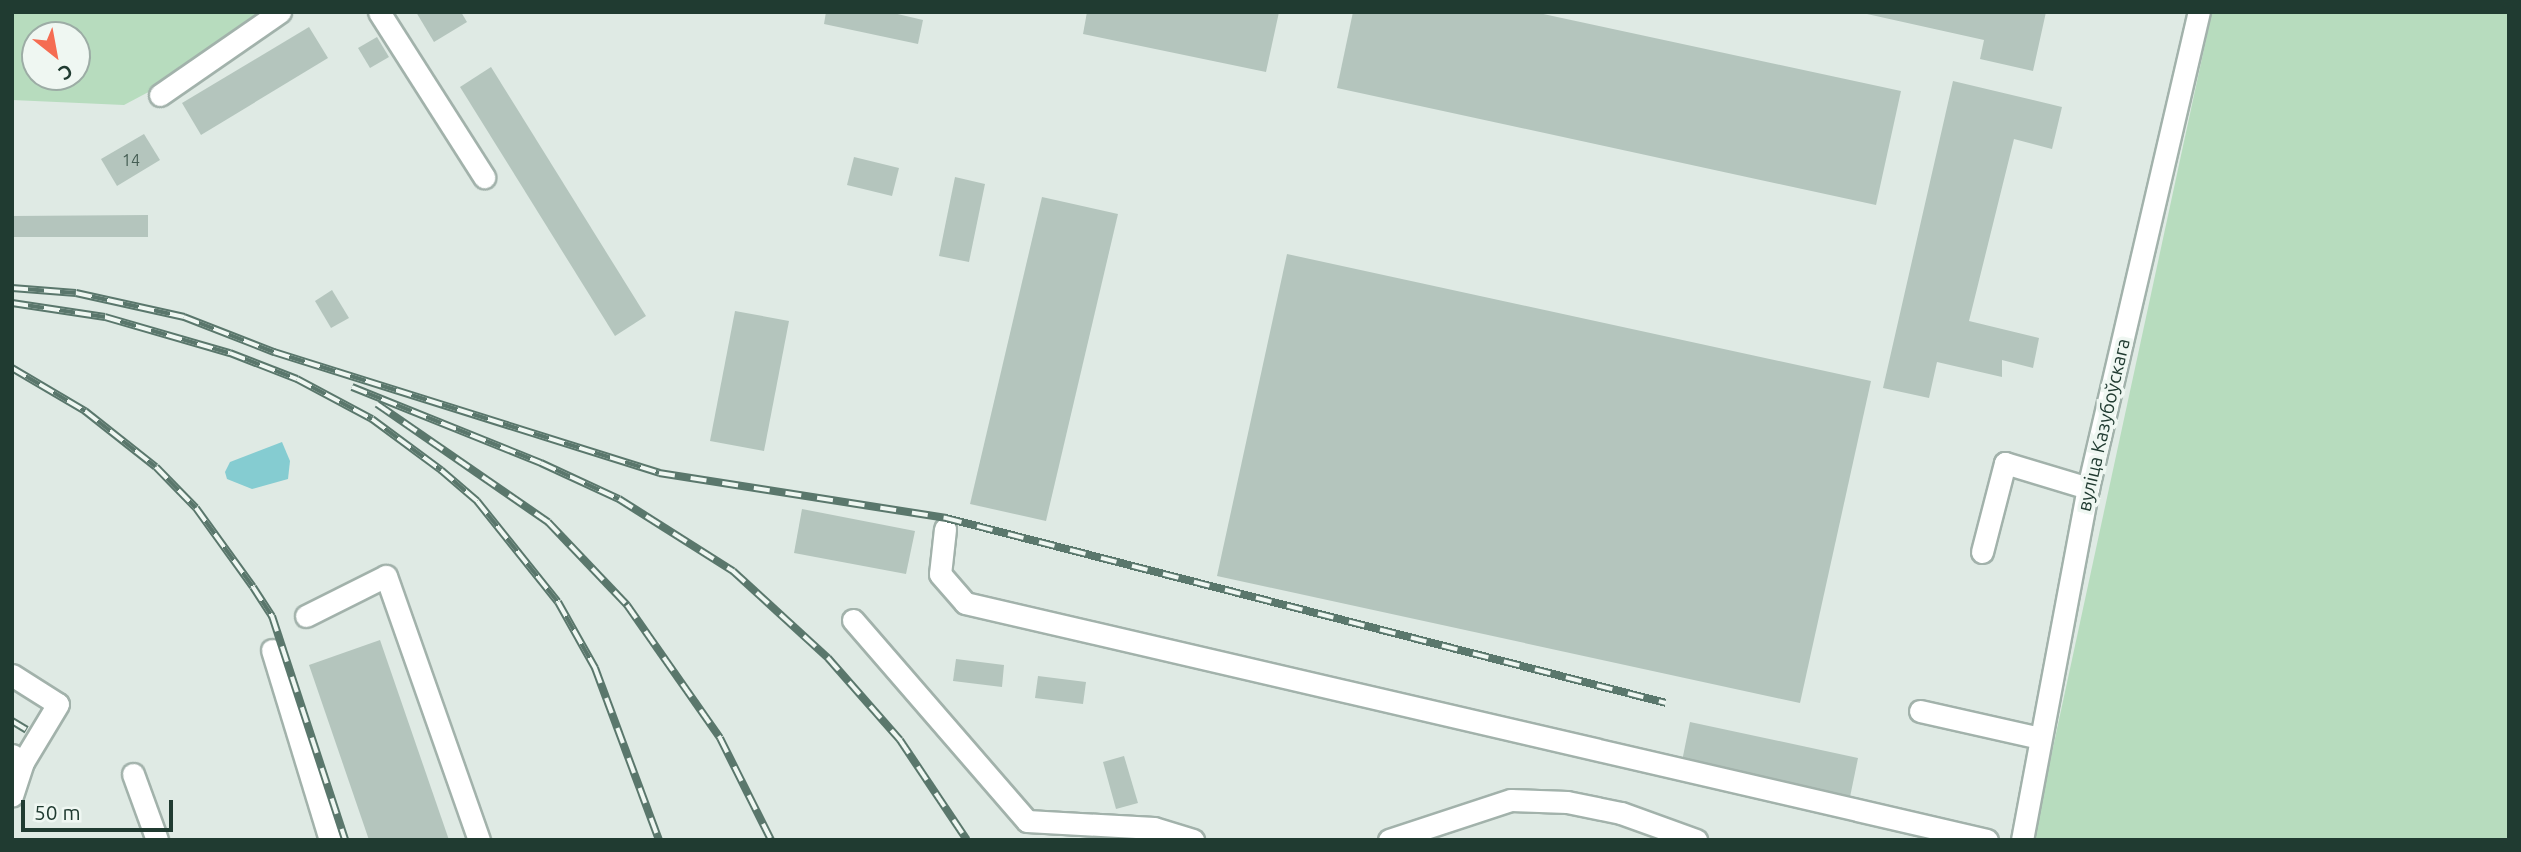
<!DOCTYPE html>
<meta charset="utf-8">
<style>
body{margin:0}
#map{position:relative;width:2521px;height:852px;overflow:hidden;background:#dfeae4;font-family:Ubuntu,sans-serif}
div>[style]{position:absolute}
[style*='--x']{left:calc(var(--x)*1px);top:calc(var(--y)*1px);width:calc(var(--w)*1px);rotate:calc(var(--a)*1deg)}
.green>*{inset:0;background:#b7dcbe}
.water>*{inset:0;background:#85ccd1}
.building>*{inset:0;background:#b4c5bd}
.roads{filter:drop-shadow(2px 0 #a2b2ab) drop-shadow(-2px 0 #a2b2ab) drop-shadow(0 2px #a2b2ab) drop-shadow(0 -2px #a2b2ab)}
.minor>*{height:21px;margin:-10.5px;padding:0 10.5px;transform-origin:10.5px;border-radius:10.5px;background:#fff}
.rail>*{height:8px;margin-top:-4px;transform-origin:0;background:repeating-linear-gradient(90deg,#eff7f2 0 16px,#5a776c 0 32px);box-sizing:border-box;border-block:2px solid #5a776c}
span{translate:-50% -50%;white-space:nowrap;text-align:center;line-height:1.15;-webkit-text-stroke:7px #eff7f2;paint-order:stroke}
.number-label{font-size:16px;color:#455e54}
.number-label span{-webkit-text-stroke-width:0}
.street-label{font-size:19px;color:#203b31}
.frame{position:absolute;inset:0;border:14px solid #203b31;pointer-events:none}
.north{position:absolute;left:21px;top:21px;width:70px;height:70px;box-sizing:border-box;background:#eff7f2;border:2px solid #9caca5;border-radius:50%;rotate:149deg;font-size:19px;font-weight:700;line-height:28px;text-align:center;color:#203b31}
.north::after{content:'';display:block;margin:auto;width:24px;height:32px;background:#f56c52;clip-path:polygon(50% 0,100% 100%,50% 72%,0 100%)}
.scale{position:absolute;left:21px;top:800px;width:152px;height:32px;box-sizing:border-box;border:4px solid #203b31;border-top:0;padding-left:9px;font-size:21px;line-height:24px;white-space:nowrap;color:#203b31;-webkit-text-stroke:5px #eff7f2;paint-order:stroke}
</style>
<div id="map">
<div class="green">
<div style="clip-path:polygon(evenodd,12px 12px,260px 12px,156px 88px,124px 105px,12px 100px,12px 12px,35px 35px,77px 35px,77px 77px,35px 77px,35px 35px)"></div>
<div style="clip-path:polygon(2212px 12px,2509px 12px,2509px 840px,2033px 840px)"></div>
</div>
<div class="water">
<div style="clip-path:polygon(282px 442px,290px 461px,288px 479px,252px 489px,227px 479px,225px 472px,230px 462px)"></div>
</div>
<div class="building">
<div style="clip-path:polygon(416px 12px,461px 12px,467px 22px,434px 42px)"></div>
<div style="clip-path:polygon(826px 12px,889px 12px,923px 20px,918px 44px,824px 24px)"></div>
<div style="clip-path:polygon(1087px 12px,1279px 12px,1266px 72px,1083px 34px)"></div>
<div style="clip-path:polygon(1353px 12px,1534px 12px,1901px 91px,1876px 205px,1337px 88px)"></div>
<div style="clip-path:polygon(1858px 12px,2046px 12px,2033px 71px,1980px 59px,1984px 40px)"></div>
<div style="clip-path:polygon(309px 27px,328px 58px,201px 135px,182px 103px)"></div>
<div style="clip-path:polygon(377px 37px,389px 57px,370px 68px,358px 48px)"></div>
<div style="clip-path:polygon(491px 67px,646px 316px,615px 336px,460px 87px)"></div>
<div style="clip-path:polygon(1953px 81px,2062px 107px,2052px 149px,2014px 139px,1969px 321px,2039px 338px,2033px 368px,2002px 360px,2002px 377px,1937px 362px,1929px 398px,1883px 388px)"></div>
<div style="clip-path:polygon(144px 134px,160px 160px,117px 186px,101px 159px)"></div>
<div style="clip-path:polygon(854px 157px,899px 168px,892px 196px,847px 185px)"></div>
<div style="clip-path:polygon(955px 177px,985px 184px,969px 262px,939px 256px)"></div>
<div style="clip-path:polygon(1042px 197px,1118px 214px,1046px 521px,970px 504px)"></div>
<div style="clip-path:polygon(148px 215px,148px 237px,12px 237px,12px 216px)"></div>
<div style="clip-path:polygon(1287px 254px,1871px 381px,1800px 703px,1217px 576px)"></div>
<div style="clip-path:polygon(332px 290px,349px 318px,331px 328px,315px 301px)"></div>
<div style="clip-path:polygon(735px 311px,789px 321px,764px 451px,710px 441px)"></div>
<div style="clip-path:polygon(802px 509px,915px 531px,906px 574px,794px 553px)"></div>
<div style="clip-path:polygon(380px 640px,449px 840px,369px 840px,309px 665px)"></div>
<div style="clip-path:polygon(956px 659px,1004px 665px,1002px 687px,953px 681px)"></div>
<div style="clip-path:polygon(1038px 676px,1086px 682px,1083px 704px,1035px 698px)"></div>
<div style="clip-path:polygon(1690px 722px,1858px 758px,1849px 802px,1681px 766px)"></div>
<div style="clip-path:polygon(1124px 756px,1138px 803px,1116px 809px,1103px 762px)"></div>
</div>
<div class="roads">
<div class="minor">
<div style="--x:379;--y:12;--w:196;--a:57.5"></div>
<div style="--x:160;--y:95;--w:146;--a:-34.7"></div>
<div style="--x:945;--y:529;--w:45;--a:96.3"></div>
<div style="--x:940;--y:574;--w:38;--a:49"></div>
<div style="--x:965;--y:603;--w:1049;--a:13.06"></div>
<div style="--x:1982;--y:552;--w:92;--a:-75.5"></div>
<div style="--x:2005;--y:463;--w:87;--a:16.8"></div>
<div style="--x:306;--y:616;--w:89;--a:-26.6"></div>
<div style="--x:386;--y:576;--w:280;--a:70.6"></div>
<div style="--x:853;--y:620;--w:266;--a:49.1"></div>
<div style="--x:1027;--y:821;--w:127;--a:3.2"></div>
<div style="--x:1154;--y:828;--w:41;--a:17.1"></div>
<div style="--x:272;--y:650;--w:199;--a:73"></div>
<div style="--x:12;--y:675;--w:54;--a:32.2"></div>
<div style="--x:58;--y:704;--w:68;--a:121.1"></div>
<div style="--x:1920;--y:711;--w:123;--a:12.7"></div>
<div style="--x:12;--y:755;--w:13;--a:32"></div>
<div style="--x:23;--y:762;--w:35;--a:108"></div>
<div style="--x:133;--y:774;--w:70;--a:70"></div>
<div style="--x:1389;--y:840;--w:128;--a:-18.2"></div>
<div style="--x:1511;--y:800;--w:56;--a:2"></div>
<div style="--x:1567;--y:802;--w:55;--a:11.5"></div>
<div style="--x:1621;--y:813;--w:80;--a:19.8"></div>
<div style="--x:2022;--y:840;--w:358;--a:-79.4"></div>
<div style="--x:2088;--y:488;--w:489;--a:-76.9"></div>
</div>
</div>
<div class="rail">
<div style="--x:12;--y:288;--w:64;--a:4.5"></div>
<div style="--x:76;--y:293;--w:111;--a:12.5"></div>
<div style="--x:184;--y:317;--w:97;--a:21.3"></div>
<div style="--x:274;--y:352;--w:404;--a:17.4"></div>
<div style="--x:659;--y:473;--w:291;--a:8.9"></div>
<div style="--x:946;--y:518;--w:743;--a:14.41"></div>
<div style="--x:12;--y:303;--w:94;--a:8.6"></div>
<div style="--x:105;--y:317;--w:130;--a:16.1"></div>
<div style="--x:230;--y:353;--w:72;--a:21.2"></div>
<div style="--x:297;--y:379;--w:85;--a:28.1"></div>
<div style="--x:372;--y:419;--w:86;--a:36.5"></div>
<div style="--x:441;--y:470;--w:48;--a:40.7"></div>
<div style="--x:477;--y:501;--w:129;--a:51.3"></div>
<div style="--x:558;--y:602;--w:76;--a:60.7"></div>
<div style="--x:595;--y:668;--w:184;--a:69.6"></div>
<div style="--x:12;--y:368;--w:85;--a:30.5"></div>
<div style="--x:85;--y:411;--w:90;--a:38.3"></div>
<div style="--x:156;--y:467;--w:57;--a:45.7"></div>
<div style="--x:196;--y:508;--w:97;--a:54.2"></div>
<div style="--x:253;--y:587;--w:35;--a:57"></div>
<div style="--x:272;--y:616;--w:236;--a:71.9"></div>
<div style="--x:352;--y:387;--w:204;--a:21.9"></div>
<div style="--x:541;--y:463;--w:86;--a:24.8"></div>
<div style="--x:619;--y:499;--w:135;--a:32.3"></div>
<div style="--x:733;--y:571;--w:129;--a:42.5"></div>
<div style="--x:828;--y:658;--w:109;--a:48.7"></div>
<div style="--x:900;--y:740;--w:120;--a:56.2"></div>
<div style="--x:377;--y:404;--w:208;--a:34.6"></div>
<div style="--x:548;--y:522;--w:115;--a:46.4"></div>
<div style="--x:627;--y:605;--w:162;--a:55"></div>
<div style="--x:720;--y:738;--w:114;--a:63.4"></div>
<div style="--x:12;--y:721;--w:17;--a:31"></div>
</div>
<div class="number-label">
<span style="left:131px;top:160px">14</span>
</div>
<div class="street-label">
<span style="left:2104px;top:425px;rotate:-77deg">вуліца Казубоўскага</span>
</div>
<div class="frame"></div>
<div class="north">С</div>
<div class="scale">50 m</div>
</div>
